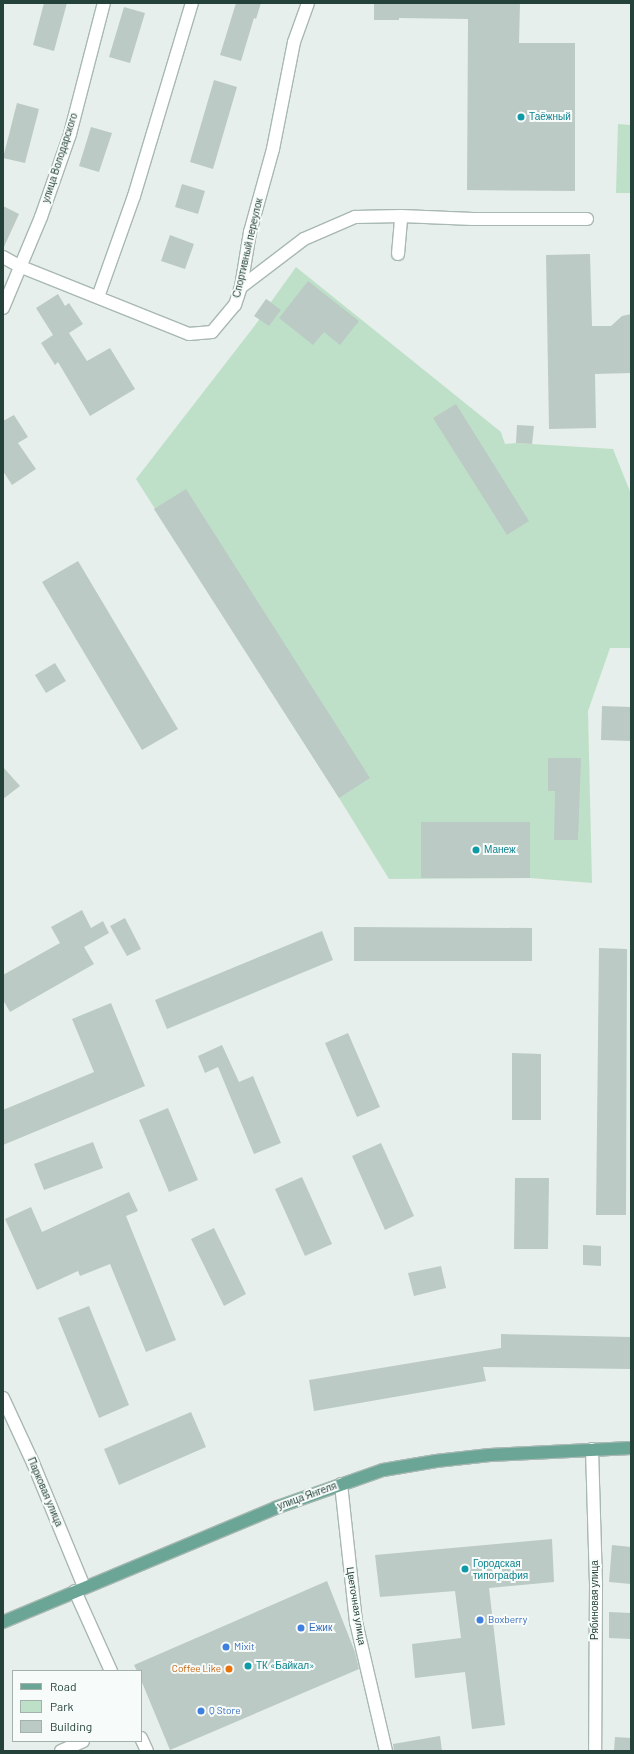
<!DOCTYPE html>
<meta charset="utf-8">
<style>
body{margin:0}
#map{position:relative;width:634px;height:1754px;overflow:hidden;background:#e6efeb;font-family:Barlow,sans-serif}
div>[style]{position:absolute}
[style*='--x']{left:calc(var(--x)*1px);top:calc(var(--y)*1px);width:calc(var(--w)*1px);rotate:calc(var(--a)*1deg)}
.green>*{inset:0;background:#bfe0c8}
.building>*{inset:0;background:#bbcac4}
.roads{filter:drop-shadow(1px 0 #a8b8b2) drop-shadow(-1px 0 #a8b8b2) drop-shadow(0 1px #a8b8b2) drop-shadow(0 -1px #a8b8b2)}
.minor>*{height:12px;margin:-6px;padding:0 6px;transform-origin:6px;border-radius:6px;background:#fff}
.major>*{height:12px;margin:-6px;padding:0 6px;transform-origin:6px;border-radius:6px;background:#6aa596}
.dots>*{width:11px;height:11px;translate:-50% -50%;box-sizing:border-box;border:2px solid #f7fbf9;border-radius:50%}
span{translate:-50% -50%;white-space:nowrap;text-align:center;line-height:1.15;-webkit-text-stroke:4px #f7fbf9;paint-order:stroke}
.culture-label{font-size:10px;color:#0d838f}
.left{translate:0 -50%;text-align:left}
.street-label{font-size:10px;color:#24423a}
.shop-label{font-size:10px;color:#366cbe}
.food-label{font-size:10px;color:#c56008}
.right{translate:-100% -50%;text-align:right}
.frame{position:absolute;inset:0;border:4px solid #24423a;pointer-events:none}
.legend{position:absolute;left:12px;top:1670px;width:130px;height:72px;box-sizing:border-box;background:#f7fbf9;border:1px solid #a3b1ad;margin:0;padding:5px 7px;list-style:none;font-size:12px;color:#24423a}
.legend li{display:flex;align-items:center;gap:8px;height:20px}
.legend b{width:20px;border:1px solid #a3b1ad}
</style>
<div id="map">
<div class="green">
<div style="clip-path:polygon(618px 124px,631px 125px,631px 193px,616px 193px)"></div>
<div style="clip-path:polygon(296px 267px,501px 432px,505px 444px,516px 443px,613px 449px,631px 494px,631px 648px,610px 648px,588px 711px,592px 883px,530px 878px,389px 879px,339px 798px,136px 479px,259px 320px,266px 299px,271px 302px)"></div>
</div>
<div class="building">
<div style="clip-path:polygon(44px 3px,67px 3px,54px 51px,33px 45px)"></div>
<div style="clip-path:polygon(236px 3px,261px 3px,256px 19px,254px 18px,241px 61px,220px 55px)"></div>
<div style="clip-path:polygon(374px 3px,520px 3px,519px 43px,575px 43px,575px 191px,467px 190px,468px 19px,399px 18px,399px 20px,374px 20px)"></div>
<div style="clip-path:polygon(124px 7px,145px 13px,130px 63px,109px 57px)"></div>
<div style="clip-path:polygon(214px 80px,237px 87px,213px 169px,190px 162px)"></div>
<div style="clip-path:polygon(17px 103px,39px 109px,25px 163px,3px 158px)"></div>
<div style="clip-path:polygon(91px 127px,112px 133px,99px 172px,79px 166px)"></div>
<div style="clip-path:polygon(182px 184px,205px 191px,198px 214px,175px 207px)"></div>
<div style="clip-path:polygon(3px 206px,19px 214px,3px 249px)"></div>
<div style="clip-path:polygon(170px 235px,194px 244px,185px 269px,161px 261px)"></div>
<div style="clip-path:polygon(590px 254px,592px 326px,611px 326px,622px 316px,631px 314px,631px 373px,595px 374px,596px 428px,549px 429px,546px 255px)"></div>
<div style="clip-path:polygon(308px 281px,359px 321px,340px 345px,324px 332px,313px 345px,279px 318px)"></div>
<div style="clip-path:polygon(58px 294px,65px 306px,69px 303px,83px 324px,69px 333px,87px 361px,110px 348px,135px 389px,90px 416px,58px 362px,55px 365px,41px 343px,53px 335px,36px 308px)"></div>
<div style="clip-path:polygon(266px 299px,281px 310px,269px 326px,254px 316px)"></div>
<div style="clip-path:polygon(456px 404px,529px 521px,507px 535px,433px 418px)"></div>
<div style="clip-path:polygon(14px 415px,28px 437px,18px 443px,36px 469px,12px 485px,3px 471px,3px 421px)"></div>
<div style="clip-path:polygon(517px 425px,534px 426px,532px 444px,516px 443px)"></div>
<div style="clip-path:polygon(186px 489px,370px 778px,339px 798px,154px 509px)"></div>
<div style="clip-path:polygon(78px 561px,178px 729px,142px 750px,42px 582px)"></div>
<div style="clip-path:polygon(55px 663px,66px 681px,46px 693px,35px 675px)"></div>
<div style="clip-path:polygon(602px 706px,631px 707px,631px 741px,601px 740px)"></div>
<div style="clip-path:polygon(548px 758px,581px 758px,578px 840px,554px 840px,555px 791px,548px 791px)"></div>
<div style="clip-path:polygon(3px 767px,20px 786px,3px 799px)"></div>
<div style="clip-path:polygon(421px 822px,530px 822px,530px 878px,421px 878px)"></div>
<div style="clip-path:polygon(82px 910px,91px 928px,103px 921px,109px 933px,84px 947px,94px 964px,10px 1012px,3px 1000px,3px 975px,60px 943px,51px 927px)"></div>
<div style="clip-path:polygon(125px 918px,141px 949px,127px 956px,110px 926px)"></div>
<div style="clip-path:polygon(354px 927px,532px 928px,532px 961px,354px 961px)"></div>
<div style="clip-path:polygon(322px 931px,333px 960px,167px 1029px,155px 1000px)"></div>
<div style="clip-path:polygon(599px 948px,627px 949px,626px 1215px,596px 1215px)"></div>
<div style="clip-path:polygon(111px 1003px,145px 1086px,3px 1145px,3px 1110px,94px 1072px,72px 1019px)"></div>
<div style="clip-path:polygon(348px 1033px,380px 1107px,357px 1117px,325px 1043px)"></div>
<div style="clip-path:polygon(222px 1045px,239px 1082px,253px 1076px,281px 1143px,254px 1154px,218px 1067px,205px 1073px,198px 1056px)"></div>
<div style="clip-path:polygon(512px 1053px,541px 1054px,541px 1120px,512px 1120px)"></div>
<div style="clip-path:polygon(168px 1108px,198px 1180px,169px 1192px,139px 1120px)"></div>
<div style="clip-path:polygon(93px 1142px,103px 1168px,44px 1190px,34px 1164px)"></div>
<div style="clip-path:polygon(381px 1143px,414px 1216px,385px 1230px,352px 1156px)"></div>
<div style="clip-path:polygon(302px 1177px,332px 1244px,305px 1256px,275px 1189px)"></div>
<div style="clip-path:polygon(515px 1178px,549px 1178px,548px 1249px,514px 1249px)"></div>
<div style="clip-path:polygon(129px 1192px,138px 1211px,126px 1216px,176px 1340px,146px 1352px,110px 1264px,80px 1276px,78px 1271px,37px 1290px,5px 1219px,31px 1207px,42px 1232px)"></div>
<div style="clip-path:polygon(214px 1228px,246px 1294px,224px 1306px,191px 1239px)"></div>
<div style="clip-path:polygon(583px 1245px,601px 1246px,601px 1266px,583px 1265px)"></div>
<div style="clip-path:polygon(441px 1266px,446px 1288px,414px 1296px,408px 1273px)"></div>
<div style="clip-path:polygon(89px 1306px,129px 1405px,99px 1418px,58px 1318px)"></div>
<div style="clip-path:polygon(501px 1334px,631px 1337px,631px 1369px,483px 1367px,486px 1381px,314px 1411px,309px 1380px,501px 1348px)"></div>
<div style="clip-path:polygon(191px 1412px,206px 1447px,119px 1485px,104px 1449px)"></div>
<div style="clip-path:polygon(552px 1539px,554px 1582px,489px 1588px,505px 1725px,472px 1729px,465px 1672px,415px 1678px,412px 1644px,461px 1638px,455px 1591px,380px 1597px,375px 1555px)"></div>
<div style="clip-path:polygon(612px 1545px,631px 1547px,631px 1584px,609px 1582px)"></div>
<div style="clip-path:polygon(327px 1581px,355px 1652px,359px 1669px,170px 1750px,141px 1680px,141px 1671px,137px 1671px,134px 1665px)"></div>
<div style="clip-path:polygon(609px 1612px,631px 1613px,631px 1639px,609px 1638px)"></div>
<div style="clip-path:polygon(440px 1736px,442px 1751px,394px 1751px,393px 1744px)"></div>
<div style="clip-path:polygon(615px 1737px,631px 1738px,631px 1751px,614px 1751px)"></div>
</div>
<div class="roads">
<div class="minor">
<div style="--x:398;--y:254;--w:38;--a:-85"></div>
<div style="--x:3;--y:257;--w:18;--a:29"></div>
<div style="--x:19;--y:266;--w:183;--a:21.8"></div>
<div style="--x:189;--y:334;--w:23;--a:-5"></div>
<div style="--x:212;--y:332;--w:35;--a:-50"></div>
<div style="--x:235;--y:305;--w:19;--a:-72"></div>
<div style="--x:241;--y:287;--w:56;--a:-80.7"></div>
<div style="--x:250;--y:232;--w:86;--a:-74.5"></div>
<div style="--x:273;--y:149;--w:109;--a:-78.9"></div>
<div style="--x:294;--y:42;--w:41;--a:-70.3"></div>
<div style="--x:241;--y:287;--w:79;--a:-37.3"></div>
<div style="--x:304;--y:239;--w:56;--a:-23.3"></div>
<div style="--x:355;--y:217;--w:46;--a:-1.2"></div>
<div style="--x:401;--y:216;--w:72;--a:2.4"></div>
<div style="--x:473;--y:219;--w:114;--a:0"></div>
<div style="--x:98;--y:297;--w:107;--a:-70.4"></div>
<div style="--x:134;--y:196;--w:202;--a:-73.3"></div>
<div style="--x:3;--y:308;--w:99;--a:-67.3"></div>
<div style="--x:41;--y:217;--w:88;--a:-70.7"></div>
<div style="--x:70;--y:134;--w:135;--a:-75.5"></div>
<div style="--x:3;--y:1398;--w:72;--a:65.2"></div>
<div style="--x:33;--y:1463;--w:134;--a:67.6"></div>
<div style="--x:592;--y:1449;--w:137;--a:88.3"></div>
<div style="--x:596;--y:1586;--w:165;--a:90.3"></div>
<div style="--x:341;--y:1484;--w:139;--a:83.8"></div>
<div style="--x:356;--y:1622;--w:132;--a:76.9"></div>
<div style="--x:75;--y:1591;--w:88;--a:65.8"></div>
<div style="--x:141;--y:1738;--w:14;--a:65"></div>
<div style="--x:61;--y:1751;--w:24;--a:-24"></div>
</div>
<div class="major">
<div style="--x:3;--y:1622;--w:295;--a:-22.7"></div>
<div style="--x:275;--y:1508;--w:114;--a:-19.4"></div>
<div style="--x:383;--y:1470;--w:54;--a:-9.6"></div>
<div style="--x:436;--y:1461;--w:54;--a:-6.3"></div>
<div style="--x:490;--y:1455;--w:141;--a:-2.8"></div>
</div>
</div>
<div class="dots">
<div style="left:521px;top:117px;background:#0f9aa8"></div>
<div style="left:476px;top:850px;background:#0f9aa8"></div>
<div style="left:465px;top:1569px;background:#0f9aa8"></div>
<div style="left:480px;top:1620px;background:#3f7fe0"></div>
<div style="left:301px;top:1628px;background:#3f7fe0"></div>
<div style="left:226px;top:1647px;background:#3f7fe0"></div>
<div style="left:248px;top:1666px;background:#0f9aa8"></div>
<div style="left:229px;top:1669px;background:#e8710a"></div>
<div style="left:201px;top:1711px;background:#3f7fe0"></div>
</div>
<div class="culture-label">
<span class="left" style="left:529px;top:117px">Таёжный</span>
<span class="left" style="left:484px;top:850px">Манеж</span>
<span class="left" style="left:473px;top:1569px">Городская<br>типография</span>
<span class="left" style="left:256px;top:1666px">ТК «Байкал»</span>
</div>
<div class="street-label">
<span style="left:60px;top:158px;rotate:-72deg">улица Володарского</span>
<span style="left:248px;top:248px;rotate:-77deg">Спортивный переулок</span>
<span style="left:45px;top:1492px;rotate:67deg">Парковая улица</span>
<span style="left:307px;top:1496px;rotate:-20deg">улица Янгеля</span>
<span style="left:595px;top:1600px;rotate:-90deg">Рябиновая улица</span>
<span style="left:356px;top:1606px;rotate:81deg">Цветочная улица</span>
</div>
<div class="shop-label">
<span class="left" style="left:488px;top:1620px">Boxberry</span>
<span class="left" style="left:309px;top:1628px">Ежик</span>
<span class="left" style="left:234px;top:1647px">Mixit</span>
<span class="left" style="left:209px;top:1711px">Q Store</span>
</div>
<div class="food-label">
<span class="right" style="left:221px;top:1669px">Coffee Like</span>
</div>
<div class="frame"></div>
<ul class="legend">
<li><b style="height:5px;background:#6aa596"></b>Road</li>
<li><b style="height:11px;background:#bfe0c8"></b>Park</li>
<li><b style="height:11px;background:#bbcac4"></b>Building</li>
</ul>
</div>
